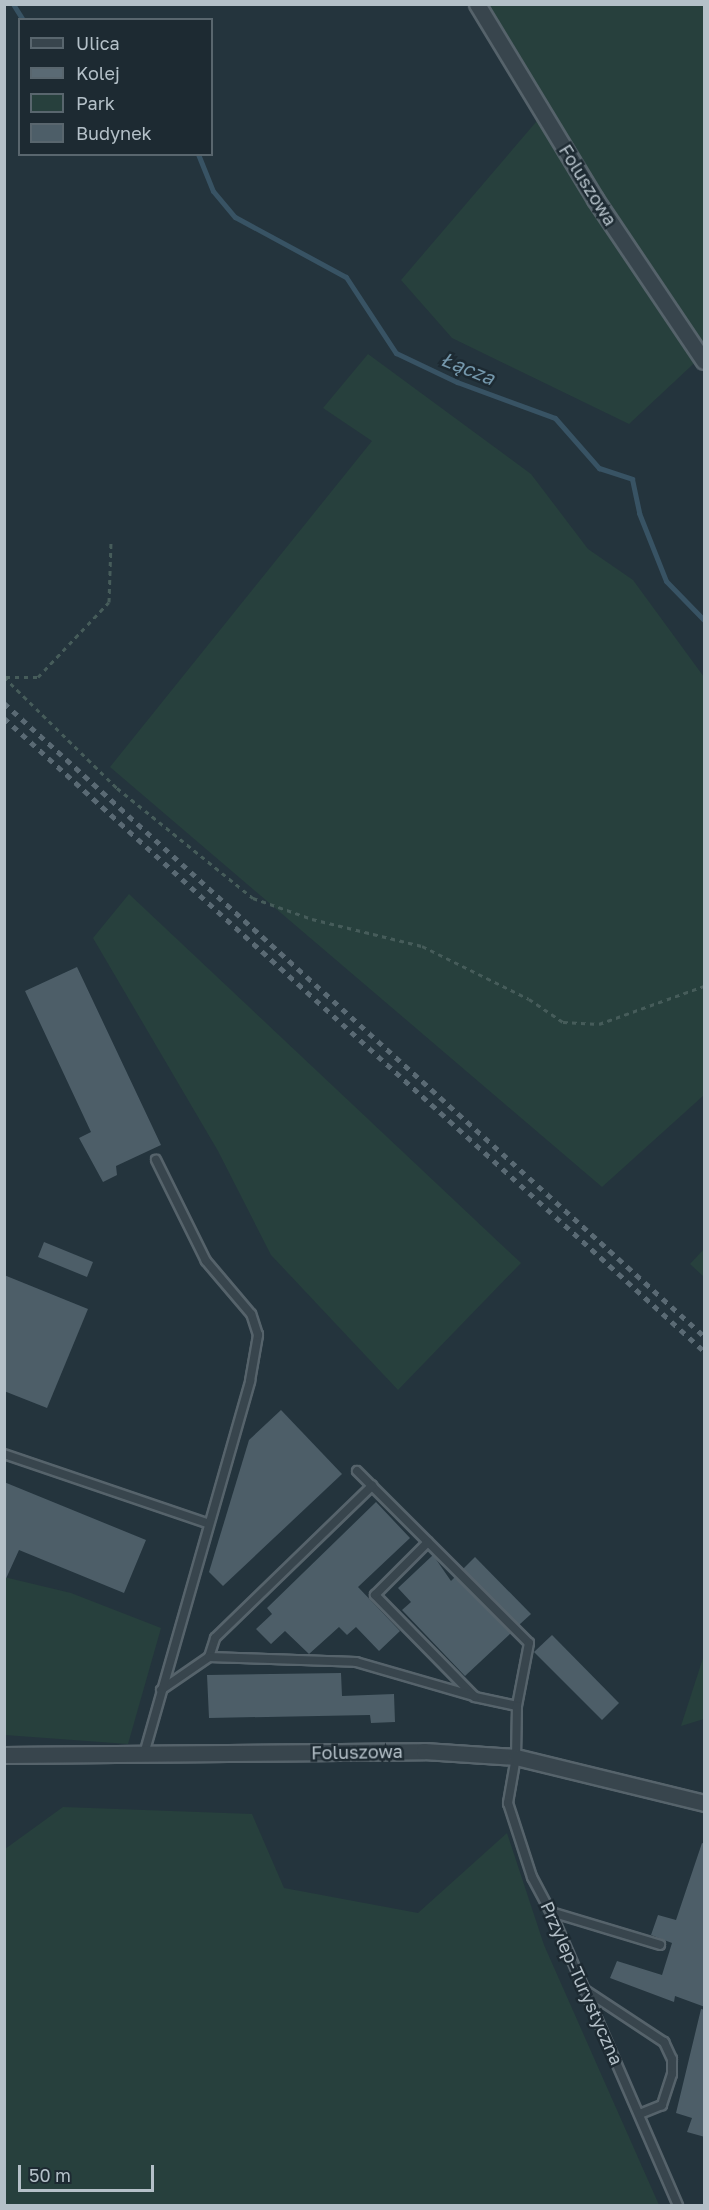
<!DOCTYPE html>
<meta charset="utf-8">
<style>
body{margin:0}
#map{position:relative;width:709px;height:2210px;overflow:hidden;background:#24343d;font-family:"Golos Text",sans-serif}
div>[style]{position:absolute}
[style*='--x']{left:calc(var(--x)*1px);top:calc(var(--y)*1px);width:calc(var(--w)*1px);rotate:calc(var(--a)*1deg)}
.green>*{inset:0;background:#27403d}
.stream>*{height:5px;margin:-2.5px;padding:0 2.5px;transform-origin:2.5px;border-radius:2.5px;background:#385364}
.building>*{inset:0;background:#4d5e68}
.path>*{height:3px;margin-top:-1.5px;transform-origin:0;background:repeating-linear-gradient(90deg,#465c5a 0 4.5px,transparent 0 9px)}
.roads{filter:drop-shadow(2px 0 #56636b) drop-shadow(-2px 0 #56636b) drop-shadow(0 2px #56636b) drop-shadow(0 -2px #56636b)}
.service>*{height:8px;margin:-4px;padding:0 4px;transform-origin:4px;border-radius:4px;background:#38454d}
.minor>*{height:15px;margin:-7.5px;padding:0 7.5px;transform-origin:7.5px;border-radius:7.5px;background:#38454d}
.rail>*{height:4.5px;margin-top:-2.25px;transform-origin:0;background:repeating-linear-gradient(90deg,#5a6a74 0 6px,transparent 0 12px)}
span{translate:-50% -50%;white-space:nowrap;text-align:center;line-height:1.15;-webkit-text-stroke:5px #1d2a32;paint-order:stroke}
.street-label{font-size:18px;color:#b4c0c8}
.water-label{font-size:20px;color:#7497ab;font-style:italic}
.frame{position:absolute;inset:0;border:6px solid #b4c0c8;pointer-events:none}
.legend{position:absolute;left:18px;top:18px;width:195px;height:138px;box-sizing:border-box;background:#1d2a32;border:2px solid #59666e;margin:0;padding:8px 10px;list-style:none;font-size:18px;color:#b4c0c8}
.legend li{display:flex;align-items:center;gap:12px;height:30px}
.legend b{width:30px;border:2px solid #59666e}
.scale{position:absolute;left:18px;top:2165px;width:136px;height:27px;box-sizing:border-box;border:3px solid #b4c0c8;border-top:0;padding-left:8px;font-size:18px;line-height:21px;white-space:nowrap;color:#b4c0c8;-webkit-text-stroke:4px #1d2a32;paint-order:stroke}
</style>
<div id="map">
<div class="green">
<div style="clip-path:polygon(483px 5px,704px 5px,704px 354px,629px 424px,452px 338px,401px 280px,548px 108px,513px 44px)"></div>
<div style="clip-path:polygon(368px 354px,531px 474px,588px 549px,633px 580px,704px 677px,704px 1095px,602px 1187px,110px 767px,372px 441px,323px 408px)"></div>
<div style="clip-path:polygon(129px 894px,521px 1263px,398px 1390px,271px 1255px,218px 1151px,93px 938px)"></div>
<div style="clip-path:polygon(704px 1249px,704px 1277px,690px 1264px)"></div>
<div style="clip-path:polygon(4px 1577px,71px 1593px,161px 1628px,128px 1744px,5px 1735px)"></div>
<div style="clip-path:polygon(704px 1655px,704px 1719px,681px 1726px)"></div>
<div style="clip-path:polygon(63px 1807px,252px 1814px,284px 1888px,418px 1913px,507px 1833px,544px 1945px,659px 2205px,5px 2205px,5px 1849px)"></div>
</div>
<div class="stream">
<div style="--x:13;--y:4;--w:19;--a:58"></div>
<div style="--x:198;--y:154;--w:40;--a:68"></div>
<div style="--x:213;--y:191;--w:34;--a:50"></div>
<div style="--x:235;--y:217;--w:126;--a:28.4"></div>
<div style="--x:346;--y:277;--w:91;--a:56.7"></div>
<div style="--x:396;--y:353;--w:68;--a:25.4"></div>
<div style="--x:457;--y:382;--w:104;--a:20.2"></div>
<div style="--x:555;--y:418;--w:67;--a:48.7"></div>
<div style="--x:599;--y:468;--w:35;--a:18"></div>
<div style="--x:632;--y:479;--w:35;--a:78"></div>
<div style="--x:639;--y:513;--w:73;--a:68.3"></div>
<div style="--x:666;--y:581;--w:54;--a:45.7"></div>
</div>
<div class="building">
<div style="clip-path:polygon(77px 967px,161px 1145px,116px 1166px,117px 1175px,103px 1182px,79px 1138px,91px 1132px,25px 991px)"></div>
<div style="clip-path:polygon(44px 1242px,93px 1262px,87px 1277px,38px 1257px)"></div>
<div style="clip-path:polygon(4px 1275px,88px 1309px,47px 1408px,4px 1391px)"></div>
<div style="clip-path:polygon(281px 1410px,342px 1474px,223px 1586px,209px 1572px,249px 1440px)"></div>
<div style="clip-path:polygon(4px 1482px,146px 1540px,124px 1593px,19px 1550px,4px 1583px)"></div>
<div style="clip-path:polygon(376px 1502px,410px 1538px,358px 1587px,400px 1631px,379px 1651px,356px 1627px,347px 1635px,339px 1627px,309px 1654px,285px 1631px,271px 1644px,256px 1629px,272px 1614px,267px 1608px)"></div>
<div style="clip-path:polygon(433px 1555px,451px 1581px,455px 1577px,511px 1633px,465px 1676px,402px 1610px,411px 1602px,398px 1588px)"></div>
<div style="clip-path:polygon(475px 1557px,531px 1614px,519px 1625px,463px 1569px)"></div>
<div style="clip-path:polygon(552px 1635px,619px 1703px,602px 1720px,534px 1652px)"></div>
<div style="clip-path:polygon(341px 1673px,342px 1696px,394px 1694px,395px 1722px,371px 1723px,370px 1715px,209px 1718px,207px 1675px)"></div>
<div style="clip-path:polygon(702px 1843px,705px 1844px,705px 2007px,675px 1996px,674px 2002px,610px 1978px,617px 1961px,662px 1975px,672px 1943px,651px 1935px,658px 1915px,676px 1920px)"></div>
<div style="clip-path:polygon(701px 2009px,705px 2010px,705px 2137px,687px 2132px,692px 2118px,676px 2113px)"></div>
</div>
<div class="path">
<div style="--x:4;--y:677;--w:158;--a:44.5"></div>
<div style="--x:117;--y:788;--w:175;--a:39"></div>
<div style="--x:253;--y:898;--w:63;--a:19.6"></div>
<div style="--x:312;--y:919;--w:113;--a:13.8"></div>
<div style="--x:422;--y:946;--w:119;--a:26.4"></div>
<div style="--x:529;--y:999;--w:41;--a:34.1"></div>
<div style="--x:563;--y:1022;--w:36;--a:3"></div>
<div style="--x:599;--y:1024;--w:112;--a:-19.9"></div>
<div style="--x:6;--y:677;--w:32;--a:0"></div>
<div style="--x:38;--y:677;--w:103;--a:-46.6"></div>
<div style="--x:109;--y:602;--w:61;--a:-88.1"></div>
</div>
<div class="roads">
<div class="service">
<div style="--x:4;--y:1454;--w:214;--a:18.8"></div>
<div style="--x:357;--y:1471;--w:243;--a:45"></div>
<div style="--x:529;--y:1643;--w:64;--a:100.8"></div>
<div style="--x:517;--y:1706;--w:43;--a:-167.9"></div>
<div style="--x:475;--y:1697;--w:143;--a:-134.4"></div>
<div style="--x:375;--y:1595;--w:75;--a:-45"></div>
<div style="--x:209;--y:1657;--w:20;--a:-72"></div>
<div style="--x:215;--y:1638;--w:219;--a:-44.1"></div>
<div style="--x:161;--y:1690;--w:58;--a:-34.5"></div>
<div style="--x:209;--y:1657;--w:147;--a:1.9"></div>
<div style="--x:356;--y:1662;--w:123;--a:16.1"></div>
<div style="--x:517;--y:1706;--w:51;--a:91.1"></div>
<div style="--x:516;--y:1757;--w:47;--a:99.9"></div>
<div style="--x:508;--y:1803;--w:78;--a:72"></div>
<div style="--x:532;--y:1877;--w:40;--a:62"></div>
<div style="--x:551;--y:1912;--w:320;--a:66.6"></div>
<div style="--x:144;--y:1754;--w:388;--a:-74.1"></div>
<div style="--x:250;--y:1381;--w:47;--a:-80.1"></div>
<div style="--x:258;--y:1335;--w:22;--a:-108"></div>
<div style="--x:251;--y:1314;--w:70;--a:-130.3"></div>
<div style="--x:206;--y:1261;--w:113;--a:-116.3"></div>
<div style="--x:551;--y:1912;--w:114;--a:16.8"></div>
<div style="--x:585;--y:1990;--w:95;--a:33.4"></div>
<div style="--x:664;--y:2042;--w:19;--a:65"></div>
<div style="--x:672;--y:2059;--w:15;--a:90"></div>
<div style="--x:672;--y:2074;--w:33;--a:108"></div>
<div style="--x:662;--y:2105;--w:24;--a:158"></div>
</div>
<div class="minor">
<div style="--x:477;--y:4;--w:228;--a:58.8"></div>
<div style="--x:595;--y:199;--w:195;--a:56.1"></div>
<div style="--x:4;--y:1755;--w:420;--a:-0.5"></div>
<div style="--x:424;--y:1751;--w:92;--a:3.7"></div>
<div style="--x:516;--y:1757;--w:194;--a:13.7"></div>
</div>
</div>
<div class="rail">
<div style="--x:4;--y:703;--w:944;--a:42.12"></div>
<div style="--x:4;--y:718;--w:944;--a:42.12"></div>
</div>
<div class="street-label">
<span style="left:588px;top:185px;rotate:58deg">Foluszowa</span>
<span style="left:357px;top:1752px;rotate:-1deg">Foluszowa</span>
<span style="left:582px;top:1983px;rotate:66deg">Przylep-Turystyczna</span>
</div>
<div class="water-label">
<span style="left:468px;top:368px;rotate:22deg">Łącza</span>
</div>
<div class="frame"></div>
<ul class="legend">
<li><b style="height:8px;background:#38454d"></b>Ulica</li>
<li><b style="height:8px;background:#5a6a74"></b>Kolej</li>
<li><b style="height:16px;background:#27403d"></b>Park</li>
<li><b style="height:16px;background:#4d5e68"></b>Budynek</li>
</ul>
<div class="scale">50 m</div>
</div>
